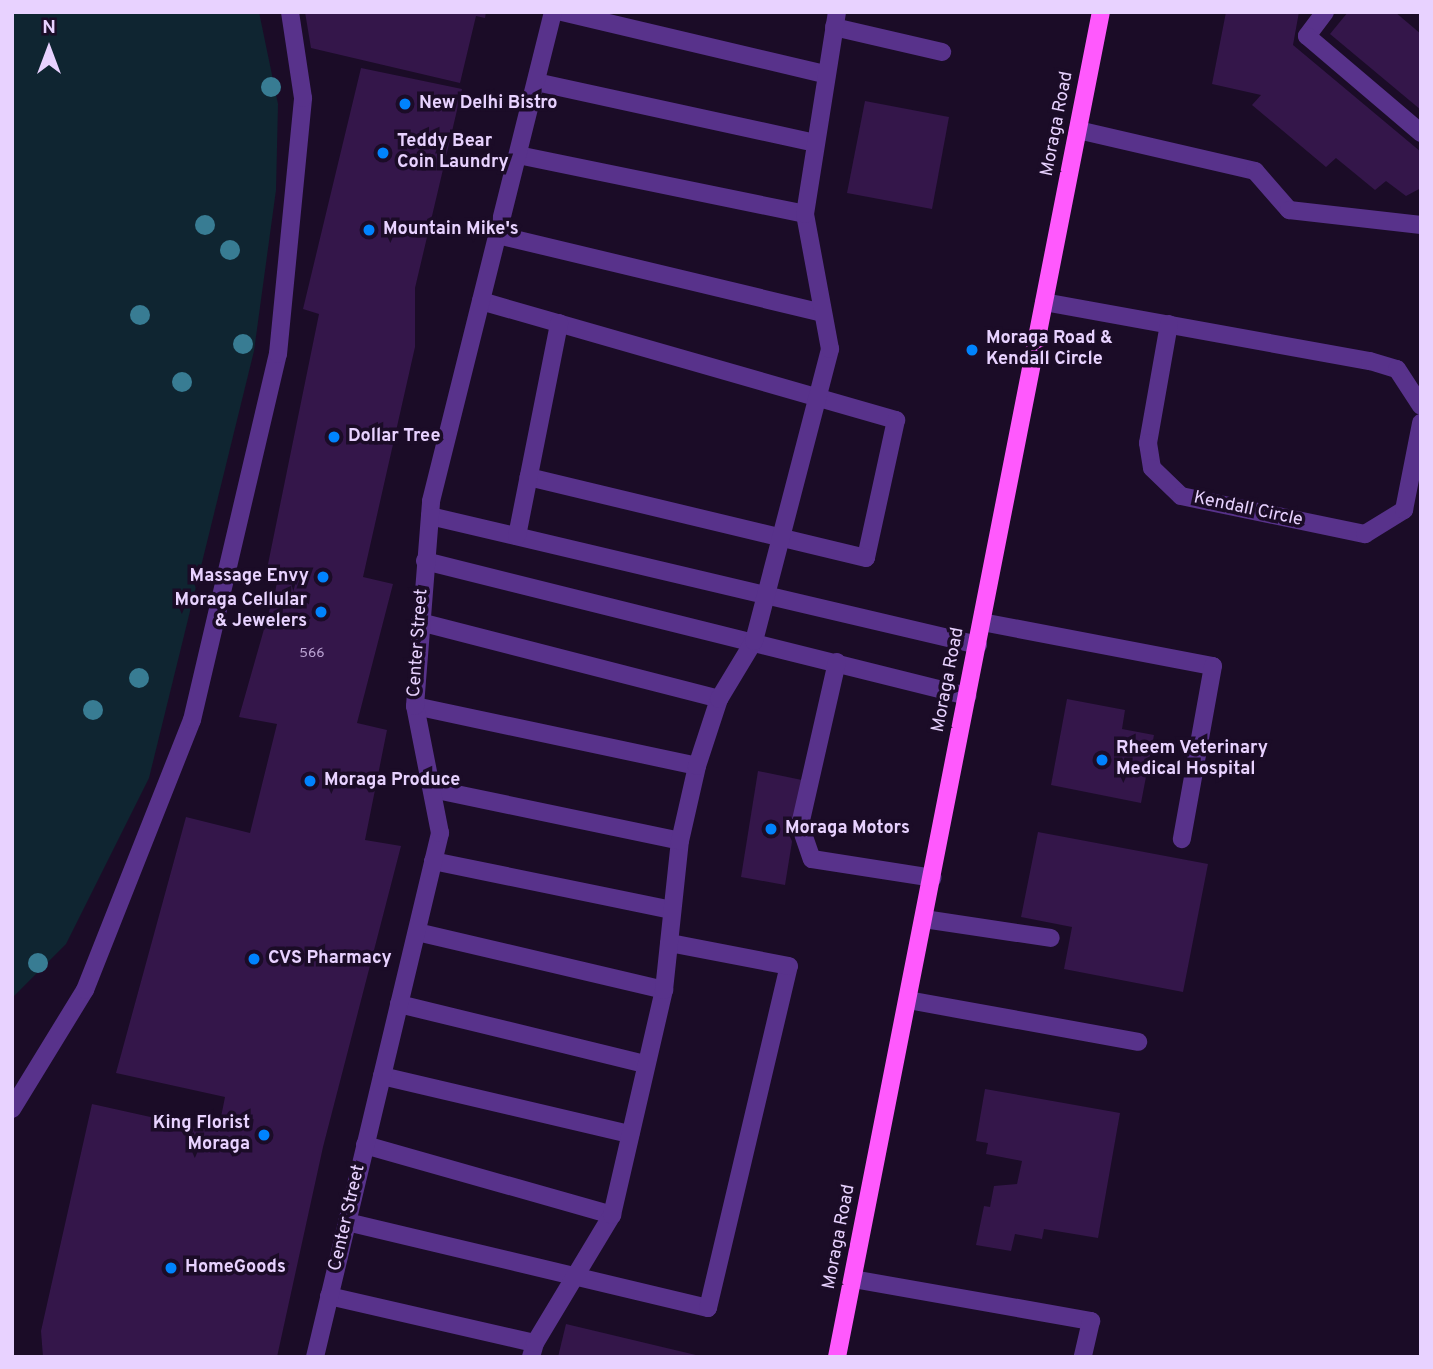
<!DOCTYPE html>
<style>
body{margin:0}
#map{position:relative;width:1433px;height:1369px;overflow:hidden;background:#1b0c27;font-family:Overpass,sans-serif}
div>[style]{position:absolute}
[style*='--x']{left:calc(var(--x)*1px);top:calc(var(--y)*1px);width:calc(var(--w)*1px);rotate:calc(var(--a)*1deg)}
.green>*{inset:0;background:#0f2531}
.building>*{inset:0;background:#34164a}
.minor>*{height:18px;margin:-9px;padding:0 9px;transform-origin:9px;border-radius:9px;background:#58328b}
.major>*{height:18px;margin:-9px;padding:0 9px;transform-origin:9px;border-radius:9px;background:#ff59fd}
.trees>*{width:20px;height:20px;margin:-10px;border-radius:50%;background:#387c93}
.dots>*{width:19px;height:19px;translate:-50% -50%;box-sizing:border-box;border:4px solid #1b0c27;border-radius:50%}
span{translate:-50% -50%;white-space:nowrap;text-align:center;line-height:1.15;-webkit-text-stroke:7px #1b0c27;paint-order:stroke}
.number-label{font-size:14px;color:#bba3d2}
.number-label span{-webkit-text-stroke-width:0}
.poi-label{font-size:18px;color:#e8d2ff;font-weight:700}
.left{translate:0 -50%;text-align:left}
.right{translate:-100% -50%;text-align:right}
.street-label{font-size:18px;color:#e8d2ff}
.frame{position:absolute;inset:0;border:14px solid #e8d2ff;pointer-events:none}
.north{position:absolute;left:14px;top:14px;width:70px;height:70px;-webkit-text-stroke:5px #1b0c27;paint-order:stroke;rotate:0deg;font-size:19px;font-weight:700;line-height:28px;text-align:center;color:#e8d2ff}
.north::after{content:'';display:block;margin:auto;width:24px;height:32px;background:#e8d2ff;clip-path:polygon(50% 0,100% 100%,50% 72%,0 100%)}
</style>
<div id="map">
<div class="green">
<div style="clip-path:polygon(12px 12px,259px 12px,278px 104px,276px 190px,254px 351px,149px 778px,66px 944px,12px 998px)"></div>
</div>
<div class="building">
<div style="clip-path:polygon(305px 12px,486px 12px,485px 18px,476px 16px,460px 83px,311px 48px)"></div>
<div style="clip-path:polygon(1226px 12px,1299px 12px,1293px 45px,1421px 152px,1421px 188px,1406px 196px,1386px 181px,1375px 190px,1336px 158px,1326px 167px,1252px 105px,1261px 95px,1212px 84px)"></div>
<div style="clip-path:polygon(1348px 12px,1395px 12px,1421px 34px,1421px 110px,1330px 34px)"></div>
<div style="clip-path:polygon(361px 68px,462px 89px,415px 288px,415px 347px,363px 577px,393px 584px,357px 723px,387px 730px,365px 840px,401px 846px,323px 1147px,277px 1357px,43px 1357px,41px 1331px,92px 1104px,218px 1132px,225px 1097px,116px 1073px,186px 817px,250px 833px,277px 724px,239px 717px,280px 573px,267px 569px,319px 314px,303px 309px)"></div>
<div style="clip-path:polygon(865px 101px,949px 117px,932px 209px,847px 193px)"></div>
<div style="clip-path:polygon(1067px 699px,1125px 710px,1122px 729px,1154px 735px,1141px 803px,1051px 785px)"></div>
<div style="clip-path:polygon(758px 771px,802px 780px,785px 885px,741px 877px)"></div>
<div style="clip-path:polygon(1038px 832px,1208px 864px,1183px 992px,1064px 969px,1072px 927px,1021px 917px)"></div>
<div style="clip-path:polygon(985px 1089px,1120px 1113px,1098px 1238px,1044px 1229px,1042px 1239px,1015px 1234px,1011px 1251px,976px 1245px,984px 1206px,990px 1207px,994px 1186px,1017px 1184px,1022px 1161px,986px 1154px,988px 1143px,976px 1141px)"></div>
<div style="clip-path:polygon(566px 1324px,700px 1356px,700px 1357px,558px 1357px)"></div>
</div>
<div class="minor">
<div style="--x:562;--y:12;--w:269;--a:13.3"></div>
<div style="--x:1325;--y:12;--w:30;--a:127"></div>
<div style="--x:1307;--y:36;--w:150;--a:40.4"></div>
<div style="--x:834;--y:27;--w:111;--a:13"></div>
<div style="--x:536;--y:82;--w:286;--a:12.3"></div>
<div style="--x:1078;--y:130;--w:182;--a:13"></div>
<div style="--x:1255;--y:171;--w:52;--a:48.9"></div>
<div style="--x:1289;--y:210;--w:133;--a:6.5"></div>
<div style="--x:518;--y:155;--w:293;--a:11.6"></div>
<div style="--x:498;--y:235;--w:334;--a:13.5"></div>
<div style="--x:481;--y:301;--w:432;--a:16"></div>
<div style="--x:896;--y:420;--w:141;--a:102.3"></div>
<div style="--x:866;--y:558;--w:347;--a:-166.5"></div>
<div style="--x:1044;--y:302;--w:331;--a:10.3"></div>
<div style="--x:1370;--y:361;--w:28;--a:17"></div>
<div style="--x:1397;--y:369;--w:44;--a:57"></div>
<div style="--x:1169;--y:324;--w:121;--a:100"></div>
<div style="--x:1148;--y:443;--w:25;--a:81"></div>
<div style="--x:1152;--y:468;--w:40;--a:44"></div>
<div style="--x:1181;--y:496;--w:188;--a:11.7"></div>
<div style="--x:1365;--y:534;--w:46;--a:-31.6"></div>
<div style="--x:1404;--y:510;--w:89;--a:-78.9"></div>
<div style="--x:430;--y:516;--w:563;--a:13.25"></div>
<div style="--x:517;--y:536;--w:217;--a:-78.8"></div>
<div style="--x:425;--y:561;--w:559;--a:13.99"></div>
<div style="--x:420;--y:622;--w:309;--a:14.4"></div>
<div style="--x:982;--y:622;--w:235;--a:10.8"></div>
<div style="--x:1213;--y:666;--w:176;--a:100.2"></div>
<div style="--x:837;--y:662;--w:167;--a:102.8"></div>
<div style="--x:800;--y:825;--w:36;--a:71"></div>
<div style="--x:812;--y:859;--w:122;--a:8.9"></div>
<div style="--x:415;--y:706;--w:288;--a:12"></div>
<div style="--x:432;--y:789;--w:253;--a:11.8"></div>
<div style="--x:433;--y:861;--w:243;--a:11.6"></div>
<div style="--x:924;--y:919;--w:128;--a:8.5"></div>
<div style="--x:417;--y:932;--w:254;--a:13.2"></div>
<div style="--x:908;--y:1000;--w:234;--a:10.3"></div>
<div style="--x:399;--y:1004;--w:253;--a:13.7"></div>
<div style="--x:382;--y:1076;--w:255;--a:13.2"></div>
<div style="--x:12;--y:1109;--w:140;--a:-58.5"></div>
<div style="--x:85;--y:990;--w:290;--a:-68.4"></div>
<div style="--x:192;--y:720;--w:376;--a:-76.8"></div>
<div style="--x:278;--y:354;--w:257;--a:-84.4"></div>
<div style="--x:303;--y:98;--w:87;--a:-98.6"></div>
<div style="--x:365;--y:1145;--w:257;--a:15.8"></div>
<div style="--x:347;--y:1222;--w:371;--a:13.4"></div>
<div style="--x:708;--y:1308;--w:351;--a:-76.7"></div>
<div style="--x:789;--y:966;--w:122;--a:-169.1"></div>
<div style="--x:853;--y:1279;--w:242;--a:10"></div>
<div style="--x:1091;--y:1321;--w:37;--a:103"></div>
<div style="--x:329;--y:1296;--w:211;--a:12.9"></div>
<div style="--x:535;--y:1343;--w:15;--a:106"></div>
<div style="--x:535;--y:1343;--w:149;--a:-59"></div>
<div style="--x:612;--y:1215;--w:231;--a:-77"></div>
<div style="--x:664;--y:990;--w:150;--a:-83.9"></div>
<div style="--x:680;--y:841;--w:77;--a:-77.2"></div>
<div style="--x:697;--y:766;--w:71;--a:-71.8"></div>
<div style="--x:719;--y:699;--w:68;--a:-58.9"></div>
<div style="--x:754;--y:641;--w:302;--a:-75.4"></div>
<div style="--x:830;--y:349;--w:137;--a:-100.5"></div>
<div style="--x:805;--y:214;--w:205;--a:-81"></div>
<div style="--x:315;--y:1357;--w:539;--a:-76.58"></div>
<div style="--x:440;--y:833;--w:129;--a:-101.1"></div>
<div style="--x:415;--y:706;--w:206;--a:-85.5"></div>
<div style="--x:431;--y:501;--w:504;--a:-75.99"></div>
</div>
<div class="major">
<div style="--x:837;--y:1357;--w:1371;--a:-78.9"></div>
</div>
<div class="trees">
<div style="left:271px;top:87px"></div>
<div style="left:205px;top:225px"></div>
<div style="left:230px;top:250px"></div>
<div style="left:140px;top:315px"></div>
<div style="left:243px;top:344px"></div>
<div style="left:182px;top:382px"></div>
<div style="left:139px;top:678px"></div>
<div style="left:93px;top:710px"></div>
<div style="left:38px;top:963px"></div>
</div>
<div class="dots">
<div style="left:405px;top:104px;background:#0083fd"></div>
<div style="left:383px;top:153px;background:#0083fd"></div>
<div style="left:369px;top:230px;background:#0083fd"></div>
<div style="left:972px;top:350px;background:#0083fd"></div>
<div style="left:334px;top:437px;background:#0083fd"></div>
<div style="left:323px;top:577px;background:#0083fd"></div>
<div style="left:321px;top:612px;background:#0083fd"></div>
<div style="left:1102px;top:760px;background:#0083fd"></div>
<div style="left:310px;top:781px;background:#0083fd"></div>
<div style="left:771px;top:829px;background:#0083fd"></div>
<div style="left:254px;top:959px;background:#0083fd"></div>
<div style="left:264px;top:1135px;background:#0083fd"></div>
<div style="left:171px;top:1268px;background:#0083fd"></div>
</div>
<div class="number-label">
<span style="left:312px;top:654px">566</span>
</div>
<div class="poi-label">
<span class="left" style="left:419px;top:104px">New Delhi Bistro</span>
<span class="left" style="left:397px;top:153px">Teddy Bear<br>Coin Laundry</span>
<span class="left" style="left:383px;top:230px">Mountain Mike's</span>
<span class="left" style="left:986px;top:350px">Moraga Road &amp;<br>Kendall Circle</span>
<span class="left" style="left:348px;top:437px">Dollar Tree</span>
<span class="right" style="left:309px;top:577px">Massage Envy</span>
<span class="right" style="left:307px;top:612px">Moraga Cellular<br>&amp; Jewelers</span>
<span class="left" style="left:1116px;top:760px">Rheem Veterinary<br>Medical Hospital</span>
<span class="left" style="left:324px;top:781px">Moraga Produce</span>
<span class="left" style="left:785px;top:829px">Moraga Motors</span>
<span class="left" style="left:268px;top:959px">CVS Pharmacy</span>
<span class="right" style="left:250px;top:1135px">King Florist<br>Moraga</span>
<span class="left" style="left:185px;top:1268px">HomeGoods</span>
</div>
<div class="street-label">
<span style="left:1058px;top:124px;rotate:-79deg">Moraga Road</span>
<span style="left:1248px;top:510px;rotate:12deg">Kendall Circle</span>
<span style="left:419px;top:643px;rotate:-86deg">Center Street</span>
<span style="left:949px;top:680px;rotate:-79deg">Moraga Road</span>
<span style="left:348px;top:1218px;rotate:-77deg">Center Street</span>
<span style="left:840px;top:1237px;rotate:-79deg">Moraga Road</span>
</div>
<div class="frame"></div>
<div class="north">N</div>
</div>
